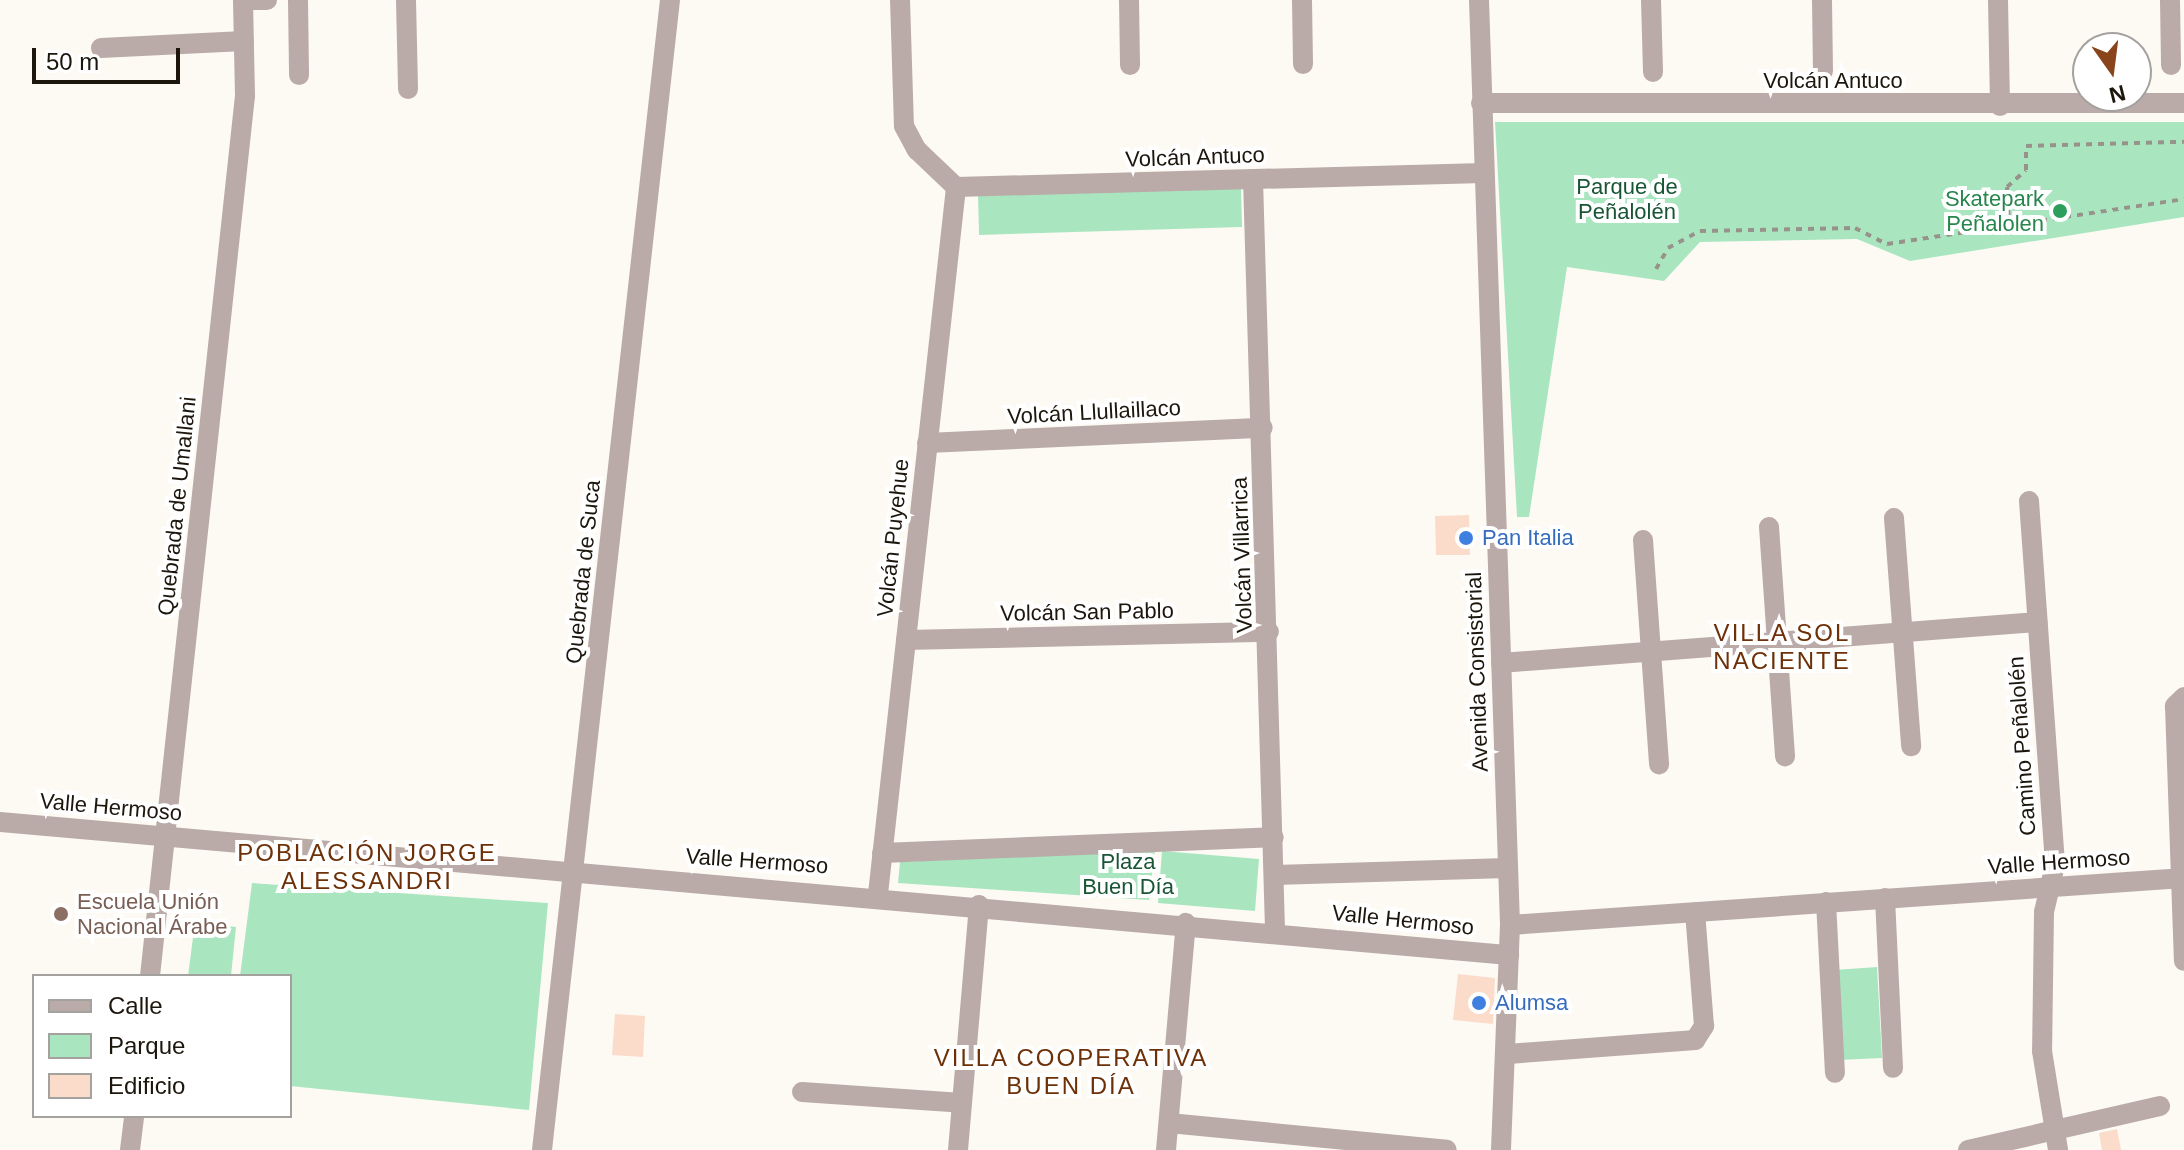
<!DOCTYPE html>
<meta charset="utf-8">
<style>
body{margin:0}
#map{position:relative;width:2184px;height:1150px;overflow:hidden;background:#fdfaf4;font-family:Helvetica,sans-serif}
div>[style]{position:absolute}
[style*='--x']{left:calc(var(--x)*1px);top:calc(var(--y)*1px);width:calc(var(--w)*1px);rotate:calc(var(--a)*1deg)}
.green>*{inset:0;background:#a9e6c0}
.building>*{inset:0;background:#fbdcca}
.path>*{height:4px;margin-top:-2px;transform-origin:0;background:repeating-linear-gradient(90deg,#97938b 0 6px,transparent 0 12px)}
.minor>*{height:20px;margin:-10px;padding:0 10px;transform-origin:10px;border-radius:10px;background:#baaba9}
.dots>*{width:22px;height:22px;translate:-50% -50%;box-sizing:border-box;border:4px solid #fff;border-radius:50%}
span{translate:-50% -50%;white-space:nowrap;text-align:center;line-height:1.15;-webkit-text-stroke:8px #fff;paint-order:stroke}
.street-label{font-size:22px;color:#1c160d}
.park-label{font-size:22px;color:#185535}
.leisure-label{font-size:22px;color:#27864d}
.right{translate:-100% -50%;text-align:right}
.shop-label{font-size:22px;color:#366cbe}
.left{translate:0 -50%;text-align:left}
.education-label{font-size:22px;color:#785e54}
.neighbourhood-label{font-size:24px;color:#6d3007;letter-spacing:2px}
.legend{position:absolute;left:32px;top:974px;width:260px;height:144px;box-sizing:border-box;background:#fff;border:2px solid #a4a29e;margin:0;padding:10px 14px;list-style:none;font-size:24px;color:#1c160d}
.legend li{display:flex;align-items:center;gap:16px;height:40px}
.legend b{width:40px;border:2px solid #a4a29e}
.north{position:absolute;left:2072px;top:32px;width:80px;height:80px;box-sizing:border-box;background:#fff;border:2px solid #a4a29e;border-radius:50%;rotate:166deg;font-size:22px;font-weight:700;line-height:32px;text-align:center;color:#1c160d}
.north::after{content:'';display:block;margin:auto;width:28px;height:36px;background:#89441b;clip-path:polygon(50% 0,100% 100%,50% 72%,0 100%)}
.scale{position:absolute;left:32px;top:48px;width:148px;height:36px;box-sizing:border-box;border:4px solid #1c160d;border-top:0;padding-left:10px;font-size:24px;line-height:28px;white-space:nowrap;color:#1c160d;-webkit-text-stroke:6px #fff;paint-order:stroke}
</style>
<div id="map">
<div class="green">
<div style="clip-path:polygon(1495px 122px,2184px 122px,2184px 217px,1910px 261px,1857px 239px,1700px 242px,1664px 281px,1567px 267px,1529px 517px,1517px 517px)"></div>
<div style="clip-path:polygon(1241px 188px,1242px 227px,979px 235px,978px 195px)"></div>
<div style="clip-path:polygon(1155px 850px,1149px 900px,898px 883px,900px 862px)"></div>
<div style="clip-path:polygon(1162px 851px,1259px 859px,1255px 911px,1158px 903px)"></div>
<div style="clip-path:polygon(252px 883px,548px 903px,529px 1110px,290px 1086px,290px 976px,240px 976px)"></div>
<div style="clip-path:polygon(195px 922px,236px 927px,231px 976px,188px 976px)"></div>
<div style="clip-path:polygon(1877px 967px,1882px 1058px,1839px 1060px,1834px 970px)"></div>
</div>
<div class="building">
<div style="clip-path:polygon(1469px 515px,1470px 555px,1436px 555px,1435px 516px)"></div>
<div style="clip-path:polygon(1458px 974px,1495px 978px,1493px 1024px,1453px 1020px)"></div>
<div style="clip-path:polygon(615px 1014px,645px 1016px,643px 1057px,612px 1055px)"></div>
<div style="clip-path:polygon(2117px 1129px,2121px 1150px,2102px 1150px,2099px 1133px)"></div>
</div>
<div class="path">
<div style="--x:2009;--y:227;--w:40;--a:-92.9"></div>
<div style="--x:2007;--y:187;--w:25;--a:-42"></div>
<div style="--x:2026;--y:170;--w:24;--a:-90"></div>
<div style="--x:2026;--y:146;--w:158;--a:-1.5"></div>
<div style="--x:1656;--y:269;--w:24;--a:-60"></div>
<div style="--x:1668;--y:248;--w:36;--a:-28"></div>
<div style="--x:1700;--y:231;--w:155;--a:-1.1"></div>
<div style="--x:1855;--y:228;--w:36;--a:27"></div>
<div style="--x:1887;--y:244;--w:300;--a:-8.6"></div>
</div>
<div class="minor">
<div style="--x:243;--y:0;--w:24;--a:0"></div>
<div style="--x:298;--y:0;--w:75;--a:89.2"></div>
<div style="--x:406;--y:0;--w:89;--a:88.7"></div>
<div style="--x:900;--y:0;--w:126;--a:88.2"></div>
<div style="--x:904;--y:126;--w:27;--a:62"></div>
<div style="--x:917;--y:150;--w:54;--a:43.5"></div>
<div style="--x:1129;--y:0;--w:65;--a:89.1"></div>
<div style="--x:1302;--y:0;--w:64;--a:89.1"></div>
<div style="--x:1479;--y:0;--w:926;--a:88.08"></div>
<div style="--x:1510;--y:925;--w:225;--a:92.3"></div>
<div style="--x:1651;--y:0;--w:72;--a:88.4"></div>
<div style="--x:1822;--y:0;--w:71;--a:89.2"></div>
<div style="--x:1998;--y:0;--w:106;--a:88.9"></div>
<div style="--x:2170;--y:0;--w:65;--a:89.1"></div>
<div style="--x:101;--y:48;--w:143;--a:-2.8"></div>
<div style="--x:1481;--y:103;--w:703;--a:0"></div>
<div style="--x:1253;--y:179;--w:751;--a:88.32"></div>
<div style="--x:956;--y:187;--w:528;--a:-1.52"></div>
<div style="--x:927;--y:443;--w:336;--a:-2.6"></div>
<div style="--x:2029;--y:501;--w:365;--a:85.9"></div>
<div style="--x:2055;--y:865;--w:48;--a:103.2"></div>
<div style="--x:2044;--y:912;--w:139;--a:90.8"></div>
<div style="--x:2042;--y:1051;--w:100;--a:80.8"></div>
<div style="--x:1894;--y:518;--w:229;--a:85.7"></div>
<div style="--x:1769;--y:527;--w:230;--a:86"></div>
<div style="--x:1643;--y:540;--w:225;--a:85.9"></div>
<div style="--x:906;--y:640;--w:363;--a:-1.3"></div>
<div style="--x:1501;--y:663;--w:538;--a:-4.37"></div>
<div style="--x:2184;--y:697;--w:13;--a:135"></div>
<div style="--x:2175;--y:706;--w:255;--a:88"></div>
<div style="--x:0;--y:822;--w:1515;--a:5.04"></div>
<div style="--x:882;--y:853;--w:392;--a:-2.3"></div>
<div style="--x:1275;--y:875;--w:232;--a:-1.7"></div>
<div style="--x:878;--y:894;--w:711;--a:-83.7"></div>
<div style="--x:1885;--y:898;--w:170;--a:87.3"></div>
<div style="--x:1826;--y:902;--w:171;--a:87"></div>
<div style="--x:1510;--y:925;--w:676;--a:-3.99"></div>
<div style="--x:150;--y:976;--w:885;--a:-83.84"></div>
<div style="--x:245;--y:96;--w:96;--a:-91.2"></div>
<div style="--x:1508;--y:1054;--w:188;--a:-4.3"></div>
<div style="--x:1695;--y:1040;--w:17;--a:-57"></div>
<div style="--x:1704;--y:1026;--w:114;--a:-94.5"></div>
<div style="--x:802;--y:1092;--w:160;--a:3.9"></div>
<div style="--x:1169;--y:1123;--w:279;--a:5.5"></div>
<div style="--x:130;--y:1150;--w:34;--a:-83"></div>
<div style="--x:542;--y:1150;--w:1157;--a:-83.65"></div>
<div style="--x:958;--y:1150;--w:246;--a:-85.1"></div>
<div style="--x:1166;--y:1150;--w:228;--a:-85"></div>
<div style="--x:1968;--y:1150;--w:197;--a:-12.9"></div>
</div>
<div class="dots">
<div style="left:2060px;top:211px;background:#2e9e5b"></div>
<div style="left:1466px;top:538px;background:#3f7fe0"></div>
<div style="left:61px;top:914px;background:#8d6e63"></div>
<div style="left:1479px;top:1003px;background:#3f7fe0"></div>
</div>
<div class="street-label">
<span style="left:1833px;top:81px">Volcán Antuco</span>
<span style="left:1195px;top:157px;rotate:-2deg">Volcán Antuco</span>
<span style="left:1094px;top:412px;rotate:-3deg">Volcán Llullaillaco</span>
<span style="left:177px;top:506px;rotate:-84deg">Quebrada de Umallani</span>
<span style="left:893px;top:538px;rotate:-84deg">Volcán Puyehue</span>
<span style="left:1242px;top:555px;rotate:-92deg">Volcán Villarrica</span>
<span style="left:583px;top:572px;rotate:-84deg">Quebrada de Suca</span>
<span style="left:1087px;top:612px;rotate:-1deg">Volcán San Pablo</span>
<span style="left:1477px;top:672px;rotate:-92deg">Avenida Consistorial</span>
<span style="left:2022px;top:746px;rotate:-94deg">Camino Peñalolén</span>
<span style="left:111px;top:807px;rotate:5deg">Valle Hermoso</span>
<span style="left:757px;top:861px;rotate:4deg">Valle Hermoso</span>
<span style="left:2059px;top:862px;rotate:-4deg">Valle Hermoso</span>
<span style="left:1403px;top:920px;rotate:6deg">Valle Hermoso</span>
</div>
<div class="park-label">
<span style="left:1627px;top:199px">Parque de<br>Peñalolén</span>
<span style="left:1128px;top:874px">Plaza<br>Buen Día</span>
</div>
<div class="leisure-label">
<span class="right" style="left:2044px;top:211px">Skatepark<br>Peñalolen</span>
</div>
<div class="shop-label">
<span class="left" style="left:1482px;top:538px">Pan Italia</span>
<span class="left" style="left:1495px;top:1003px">Alumsa</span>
</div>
<div class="education-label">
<span class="left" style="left:77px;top:914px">Escuela Unión<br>Nacional Árabe</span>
</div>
<div class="neighbourhood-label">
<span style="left:1782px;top:647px">VILLA SOL<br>NACIENTE</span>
<span style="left:367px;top:867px">POBLACIÓN JORGE<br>ALESSANDRI</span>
<span style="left:1071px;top:1072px">VILLA COOPERATIVA<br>BUEN DÍA</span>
</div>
<ul class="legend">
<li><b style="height:10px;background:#baaba9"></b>Calle</li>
<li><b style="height:22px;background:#a9e6c0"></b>Parque</li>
<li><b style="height:22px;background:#fbdcca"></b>Edificio</li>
</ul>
<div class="north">N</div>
<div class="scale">50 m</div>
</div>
